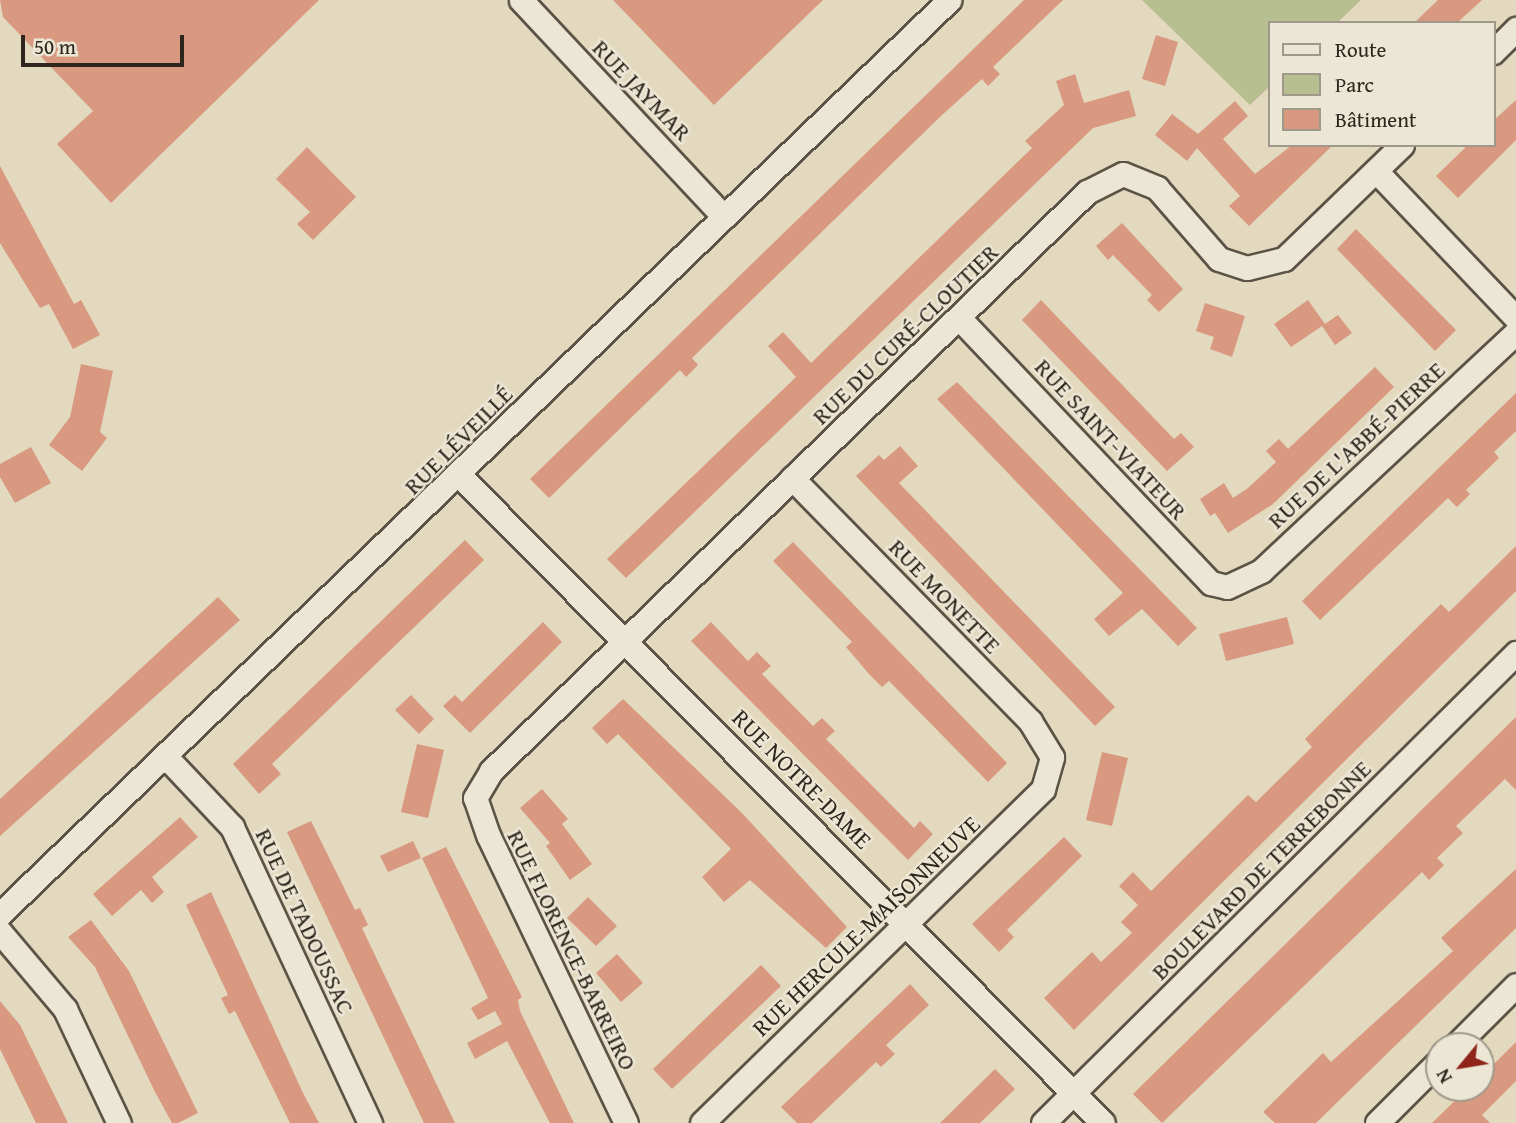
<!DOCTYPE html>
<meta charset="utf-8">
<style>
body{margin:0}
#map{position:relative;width:1516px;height:1123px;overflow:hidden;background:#e2d9bf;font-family:"Gentium Book Plus",serif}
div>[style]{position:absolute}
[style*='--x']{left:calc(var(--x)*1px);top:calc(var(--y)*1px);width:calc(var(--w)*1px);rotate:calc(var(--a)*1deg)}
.green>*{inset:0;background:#b7be8f}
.building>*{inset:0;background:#d99880}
.roads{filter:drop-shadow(2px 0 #5b5345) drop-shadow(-2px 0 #5b5345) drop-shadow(0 2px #5b5345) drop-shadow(0 -2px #5b5345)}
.street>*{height:23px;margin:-11.5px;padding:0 11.5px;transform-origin:11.5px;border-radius:11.5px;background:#ece6d5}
span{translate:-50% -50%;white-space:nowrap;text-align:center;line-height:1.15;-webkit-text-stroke:5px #ece6d5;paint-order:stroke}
.street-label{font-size:24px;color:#2e261c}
.legend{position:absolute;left:1268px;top:21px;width:228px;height:126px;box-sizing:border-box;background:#ece6d5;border:2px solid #a0998b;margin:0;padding:9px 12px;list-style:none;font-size:21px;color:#2e261c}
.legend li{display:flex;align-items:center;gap:14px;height:35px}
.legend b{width:35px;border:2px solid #a0998b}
.north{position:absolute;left:1425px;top:1032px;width:70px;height:70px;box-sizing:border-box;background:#ece6d5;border:2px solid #a0998b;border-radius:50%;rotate:240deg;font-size:19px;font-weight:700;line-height:28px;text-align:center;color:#2e261c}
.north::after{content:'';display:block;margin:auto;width:24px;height:32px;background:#8f2418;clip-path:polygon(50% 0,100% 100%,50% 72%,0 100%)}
.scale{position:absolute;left:21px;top:35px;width:163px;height:32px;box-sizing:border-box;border:4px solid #2e261c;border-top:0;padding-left:9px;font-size:21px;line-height:24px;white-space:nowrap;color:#2e261c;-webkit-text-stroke:5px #ece6d5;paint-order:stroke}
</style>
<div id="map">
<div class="green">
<div style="clip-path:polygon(1142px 0,1361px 0,1337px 23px,1269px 23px,1269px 87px,1250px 105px)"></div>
</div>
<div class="building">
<div style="clip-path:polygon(0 0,319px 0,111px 203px,57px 144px,93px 111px,3px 17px)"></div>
<div style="clip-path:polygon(613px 0,823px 0,714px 105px)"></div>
<div style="clip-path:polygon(1024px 0,1063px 0,993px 67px,1000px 74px,988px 86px,982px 79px,942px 115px,692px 358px,698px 365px,686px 377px,680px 370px,549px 498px,530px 479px)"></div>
<div style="clip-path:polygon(1438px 0,1482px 0,1457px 23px,1414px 23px)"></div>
<div style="clip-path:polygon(1156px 35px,1178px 42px,1165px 86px,1142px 79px)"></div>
<div style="clip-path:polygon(1075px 74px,1084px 103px,1129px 90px,1136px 116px,1093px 128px,626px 578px,607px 559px,796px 377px,768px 346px,783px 332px,811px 363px,1032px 148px,1025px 141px,1064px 105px,1056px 81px)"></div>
<div style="clip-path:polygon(1516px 100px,1516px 140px,1458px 198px,1436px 176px,1468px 145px,1493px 145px,1493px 121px)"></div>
<div style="clip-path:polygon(1235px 101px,1248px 116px,1223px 139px,1255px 174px,1292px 145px,1333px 145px,1249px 226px,1229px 206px,1240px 196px,1197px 148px,1187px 161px,1155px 135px,1172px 114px,1198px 134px)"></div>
<div style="clip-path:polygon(307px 147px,356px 197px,313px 240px,297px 224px,310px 212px,276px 179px)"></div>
<div style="clip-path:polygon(0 166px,74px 304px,81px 300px,100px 335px,73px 349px,49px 304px,40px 308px,0 243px)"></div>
<div style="clip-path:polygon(1122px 223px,1183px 289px,1159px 312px,1147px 300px,1152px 295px,1113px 255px,1108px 260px,1096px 246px)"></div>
<div style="clip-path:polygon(1356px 229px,1456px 330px,1435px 351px,1337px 249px)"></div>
<div style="clip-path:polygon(1041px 300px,1174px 439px,1181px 433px,1194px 447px,1167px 471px,1022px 320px)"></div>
<div style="clip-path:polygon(1308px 300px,1325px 324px,1291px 347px,1274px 324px)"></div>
<div style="clip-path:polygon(1205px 303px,1245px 316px,1232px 357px,1210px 349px,1214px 337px,1196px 331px)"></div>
<div style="clip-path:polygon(1338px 315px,1352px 333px,1335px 345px,1322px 326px)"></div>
<div style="clip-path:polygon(81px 364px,113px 371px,100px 432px,107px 438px,82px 471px,49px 445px,70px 417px)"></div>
<div style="clip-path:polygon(1375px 367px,1394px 387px,1273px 504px,1228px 533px,1215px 513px,1210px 516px,1200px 499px,1224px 483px,1233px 498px,1248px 488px,1276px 462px,1266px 451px,1279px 439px,1288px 449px)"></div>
<div style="clip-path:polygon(957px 382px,1197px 628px,1178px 646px,1142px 609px,1109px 636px,1094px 619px,1123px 593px,937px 399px)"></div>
<div style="clip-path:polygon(1516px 393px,1516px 431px,1494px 452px,1499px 458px,1466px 490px,1470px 494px,1457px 507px,1448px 498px,1320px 620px,1302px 601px)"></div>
<div style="clip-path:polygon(900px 446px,918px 466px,899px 483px,1115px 707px,1095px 726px,856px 476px,879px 455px,884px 460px)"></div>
<div style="clip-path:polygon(31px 447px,51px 483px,15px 503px,0 477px,0 464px)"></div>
<div style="clip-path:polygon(465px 540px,484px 560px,272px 764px,281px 774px,259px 794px,233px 764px)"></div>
<div style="clip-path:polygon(793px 542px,1007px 763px,988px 782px,889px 681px,882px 687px,869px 674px,846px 647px,852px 642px,773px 561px)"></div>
<div style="clip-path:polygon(1516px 546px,1516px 591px,1074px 1030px,1044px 998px,1092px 952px,1101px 962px,1132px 933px,1121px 922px,1138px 905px,1119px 886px,1133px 872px,1151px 891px,1248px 795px,1256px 802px,1312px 747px,1305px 739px,1375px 669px,1441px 604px,1449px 612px)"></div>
<div style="clip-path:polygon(218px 597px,240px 620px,0 836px,0 799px)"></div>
<div style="clip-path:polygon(1287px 617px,1294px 644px,1226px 661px,1219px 634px)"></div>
<div style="clip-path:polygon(543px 622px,562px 642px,470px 733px,443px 706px,455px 695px,462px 702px)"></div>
<div style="clip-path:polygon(711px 622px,748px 661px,757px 652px,771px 666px,762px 674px,813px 726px,822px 718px,835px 731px,826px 739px,914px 828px,920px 821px,933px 834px,908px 860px,691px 641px)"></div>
<div style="clip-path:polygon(411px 695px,434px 719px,419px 734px,395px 710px)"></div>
<div style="clip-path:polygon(623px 699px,742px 813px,847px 927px,826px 948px,750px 880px,724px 902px,702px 877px,731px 849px,618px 734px,607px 744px,592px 728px)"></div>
<div style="clip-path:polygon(1516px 717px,1516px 790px,1505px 779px,1456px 826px,1463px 833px,1437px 858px,1444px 865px,1429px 880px,1422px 872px,1162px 1123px,1133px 1094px)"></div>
<div style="clip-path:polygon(417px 744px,444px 750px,428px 818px,401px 812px)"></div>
<div style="clip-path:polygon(1102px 752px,1128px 758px,1112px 826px,1086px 820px)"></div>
<div style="clip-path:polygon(542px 789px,568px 819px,562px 824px,592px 864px,570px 880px,546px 846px,550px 843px,520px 808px)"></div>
<div style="clip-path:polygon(180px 817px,198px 837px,152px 877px,164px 892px,152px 903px,141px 890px,112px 916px,93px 894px)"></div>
<div style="clip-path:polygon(311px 821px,355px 910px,360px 908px,368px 925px,362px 928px,455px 1123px,424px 1123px,414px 1102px,287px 832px)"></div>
<div style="clip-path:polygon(1064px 837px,1082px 856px,1007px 930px,1014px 937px,999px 952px,972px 924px)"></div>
<div style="clip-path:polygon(413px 841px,421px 858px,388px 872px,380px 856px)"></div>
<div style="clip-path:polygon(446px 847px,522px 997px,518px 1000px,520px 1011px,574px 1123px,550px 1123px,507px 1041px,475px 1059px,467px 1043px,502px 1024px,495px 1011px,478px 1020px,471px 1008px,488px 998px,422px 858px)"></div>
<div style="clip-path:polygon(1516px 869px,1516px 928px,1316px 1123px,1275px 1123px,1263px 1112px,1323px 1053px,1331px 1062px,1453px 951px,1441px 938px)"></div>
<div style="clip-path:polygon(211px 892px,303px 1093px,319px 1123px,290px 1123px,235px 1011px,229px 1014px,221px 998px,228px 995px,186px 905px)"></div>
<div style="clip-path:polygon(588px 897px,617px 926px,596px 946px,567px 918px)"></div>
<div style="clip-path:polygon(91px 920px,129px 971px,198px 1113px,178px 1123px,172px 1123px,154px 1090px,95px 967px,68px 937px)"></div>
<div style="clip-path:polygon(617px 954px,643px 983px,621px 1002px,596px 973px)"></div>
<div style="clip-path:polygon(761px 965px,781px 986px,672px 1089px,653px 1069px)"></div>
<div style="clip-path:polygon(910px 984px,929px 1005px,886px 1045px,895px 1054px,881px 1067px,876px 1062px,812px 1123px,797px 1123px,781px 1107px)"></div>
<div style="clip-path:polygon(0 1001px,20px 1025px,68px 1123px,36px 1123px,0 1049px)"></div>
<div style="clip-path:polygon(1516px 1042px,1516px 1081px,1482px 1115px,1490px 1123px,1432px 1123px,1468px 1088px,1481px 1088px,1481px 1077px)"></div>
<div style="clip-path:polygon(995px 1069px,1015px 1089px,980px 1123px,940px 1123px)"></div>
</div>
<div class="roads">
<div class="street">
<div style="--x:521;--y:0;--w:297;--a:46.9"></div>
<div style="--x:1493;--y:52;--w:33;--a:-45"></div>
<div style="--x:1376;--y:171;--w:203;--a:46.4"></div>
<div style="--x:961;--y:320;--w:363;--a:46.5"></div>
<div style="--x:1211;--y:583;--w:16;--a:14"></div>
<div style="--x:1227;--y:587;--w:38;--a:-25"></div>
<div style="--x:1261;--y:571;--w:349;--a:-43.1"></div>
<div style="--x:460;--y:476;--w:912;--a:45.18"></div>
<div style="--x:167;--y:758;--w:95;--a:46.7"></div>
<div style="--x:232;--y:827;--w:327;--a:65"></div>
<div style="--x:0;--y:914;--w:1318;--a:-43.92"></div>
<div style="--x:0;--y:932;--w:101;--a:49.8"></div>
<div style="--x:65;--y:1009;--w:126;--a:64.7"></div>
<div style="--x:1455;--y:1046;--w:86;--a:-45"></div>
<div style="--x:626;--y:1123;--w:319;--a:-115.6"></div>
<div style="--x:488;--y:835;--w:39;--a:-109"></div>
<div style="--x:475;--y:798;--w:31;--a:-59"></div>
<div style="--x:491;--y:771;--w:831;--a:-44.17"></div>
<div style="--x:1087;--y:192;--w:40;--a:-26.6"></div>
<div style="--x:1123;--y:174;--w:37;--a:22"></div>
<div style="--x:1157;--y:188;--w:94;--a:48.9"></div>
<div style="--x:1219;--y:259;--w:29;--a:18"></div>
<div style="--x:1247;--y:268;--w:38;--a:-14"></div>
<div style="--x:1284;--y:259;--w:164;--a:-44"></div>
<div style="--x:702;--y:1123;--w:477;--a:-44.4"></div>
<div style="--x:1043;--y:789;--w:33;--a:-74"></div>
<div style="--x:1052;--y:757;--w:42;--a:-121.4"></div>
<div style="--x:1030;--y:721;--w:340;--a:-134.4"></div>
<div style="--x:1043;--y:1123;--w:667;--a:-44.82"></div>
<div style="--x:1377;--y:1123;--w:88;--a:-45"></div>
</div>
</div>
<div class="street-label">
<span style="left:642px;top:90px;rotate:46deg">RUE JAYMAR</span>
<span style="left:905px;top:334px;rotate:-44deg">RUE DU CURÉ-CLOUTIER</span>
<span style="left:1111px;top:439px;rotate:47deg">RUE SAINT-VIATEUR</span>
<span style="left:458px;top:440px;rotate:-45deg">RUE LÉVEILLÉ</span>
<span style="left:1356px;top:445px;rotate:-43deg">RUE DE L'ABBÉ-PIERRE</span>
<span style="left:945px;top:596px;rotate:46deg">RUE MONETTE</span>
<span style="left:802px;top:779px;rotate:45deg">RUE NOTRE-DAME</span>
<span style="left:1261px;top:870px;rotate:-45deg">BOULEVARD DE TERREBONNE</span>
<span style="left:305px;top:921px;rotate:65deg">RUE DE TADOUSSAC</span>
<span style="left:866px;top:926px;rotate:-44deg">RUE HERCULE-MAISONNEUVE</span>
<span style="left:572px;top:950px;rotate:64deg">RUE FLORENCE-BARREIRO</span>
</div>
<ul class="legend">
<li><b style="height:9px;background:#ece6d5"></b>Route</li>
<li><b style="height:19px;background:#b7be8f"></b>Parc</li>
<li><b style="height:19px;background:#d99880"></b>Bâtiment</li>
</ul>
<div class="north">N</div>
<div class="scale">50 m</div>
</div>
